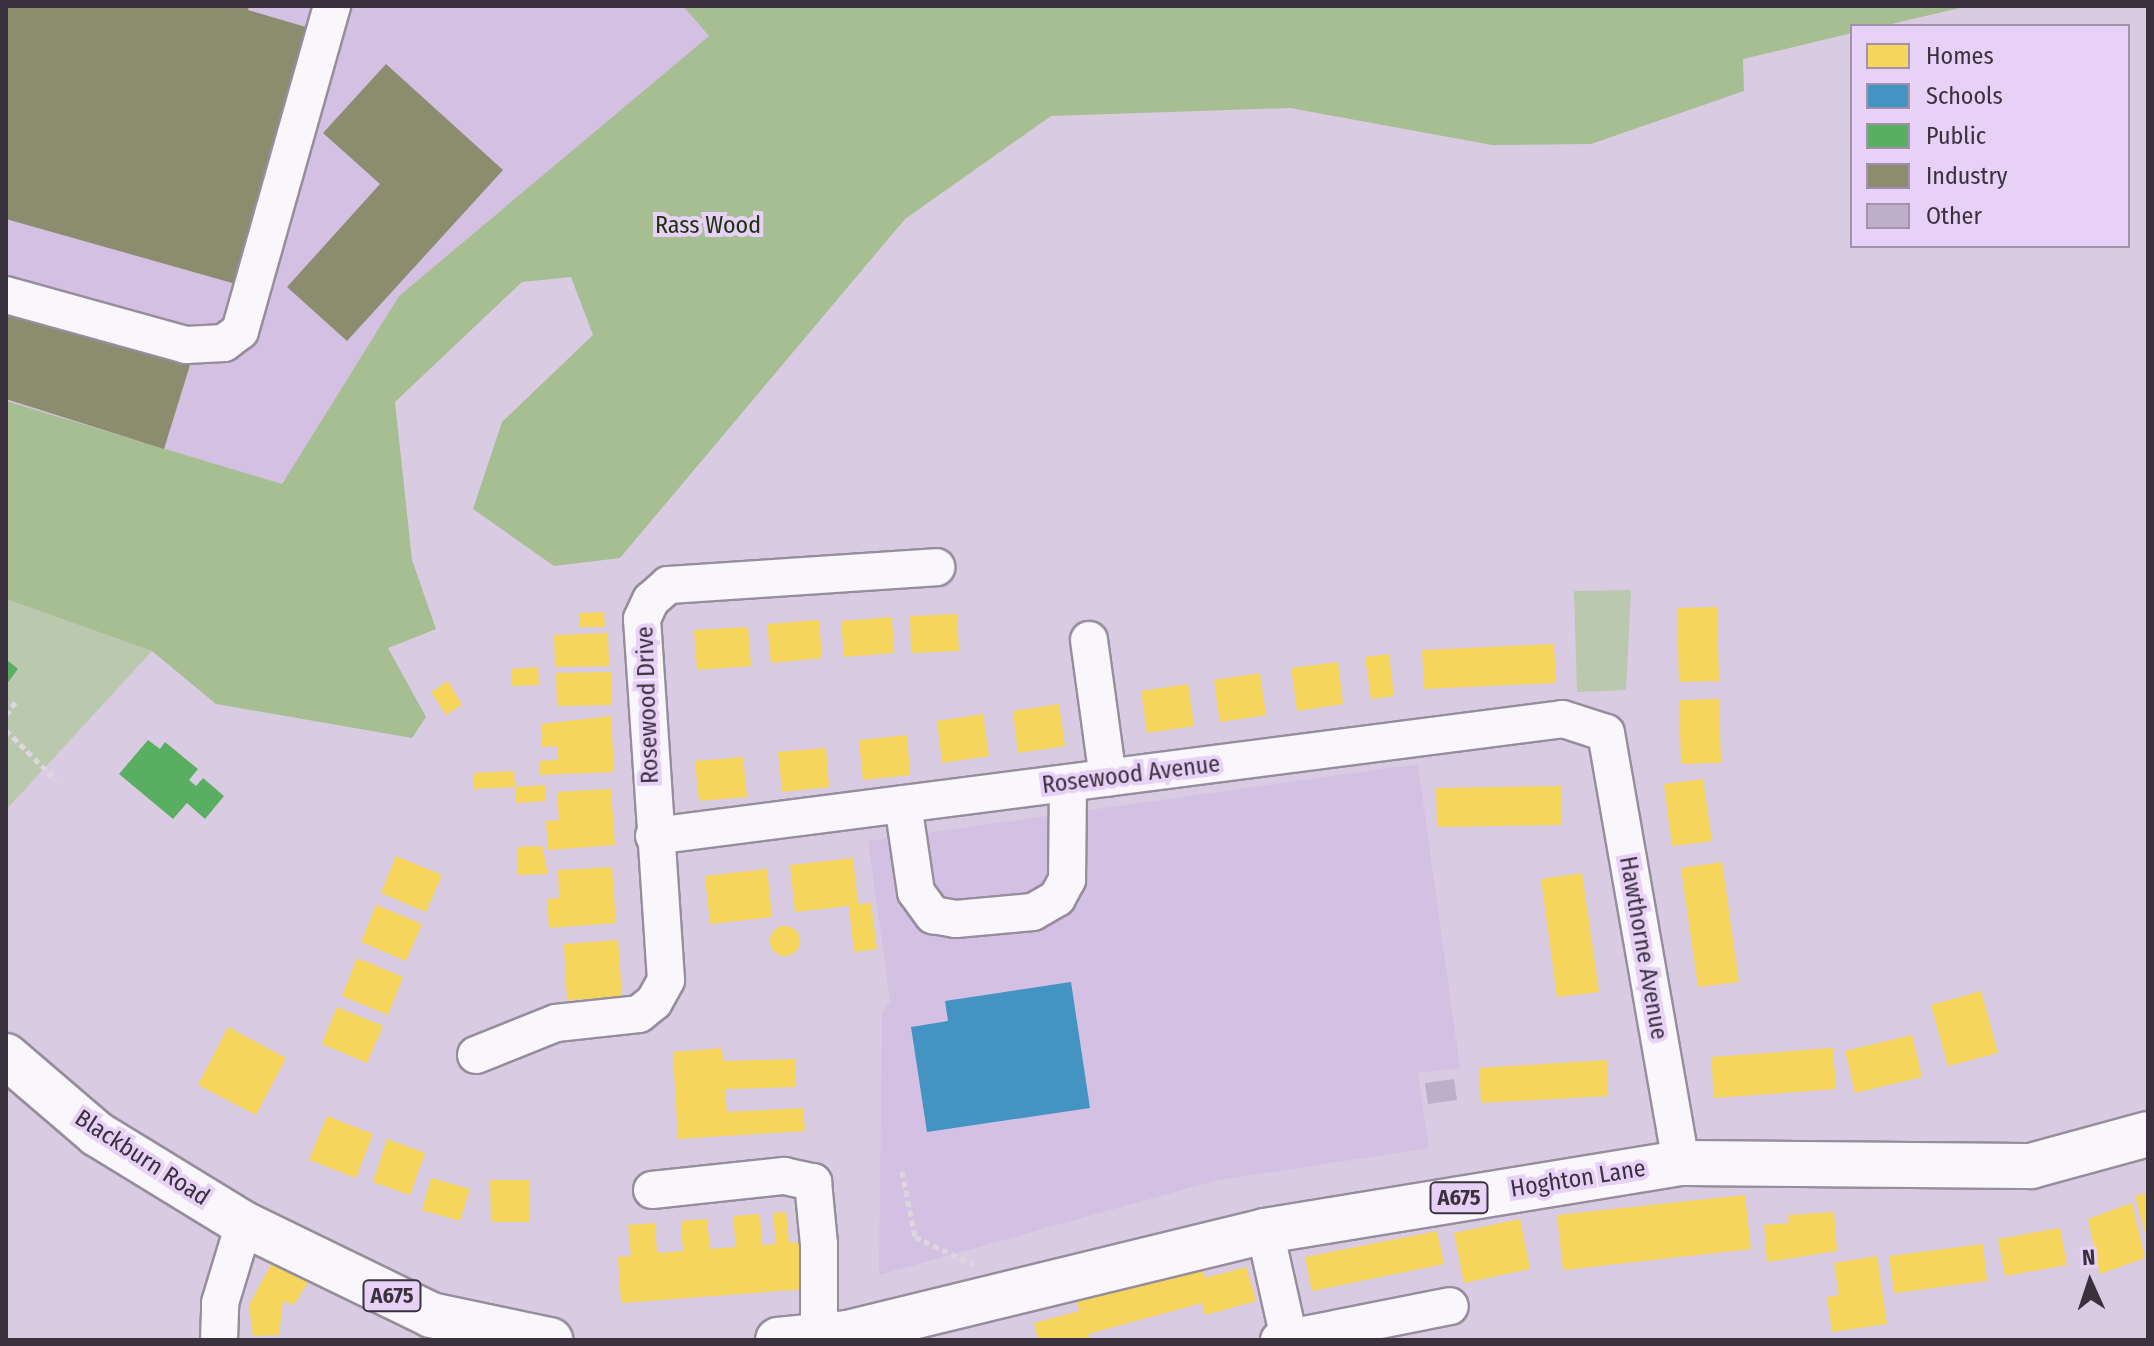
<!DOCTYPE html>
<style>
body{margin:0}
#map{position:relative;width:2154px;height:1346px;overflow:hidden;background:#d9cce2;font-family:"Fira Sans Condensed",sans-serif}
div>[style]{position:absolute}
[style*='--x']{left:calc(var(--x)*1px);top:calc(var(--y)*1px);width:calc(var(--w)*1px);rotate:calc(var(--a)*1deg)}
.built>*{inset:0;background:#d4c0e2}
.green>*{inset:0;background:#bac8ad}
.forest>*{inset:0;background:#a7bd92}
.homes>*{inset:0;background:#f6d55c}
.round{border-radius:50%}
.schools>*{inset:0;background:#4393c3}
.public>*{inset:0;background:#5aae61}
.industry>*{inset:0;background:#8c8c6e}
.building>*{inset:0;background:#bfaec9}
.path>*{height:5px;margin-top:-2.5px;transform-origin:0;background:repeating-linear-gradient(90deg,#dcd7de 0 6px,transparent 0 10px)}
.roads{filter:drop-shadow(2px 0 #968d9d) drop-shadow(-2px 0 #968d9d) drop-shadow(0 2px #968d9d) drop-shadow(0 -2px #968d9d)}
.minor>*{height:36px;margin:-18px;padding:0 18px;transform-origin:18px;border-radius:18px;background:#f9f7fb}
.major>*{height:44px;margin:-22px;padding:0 22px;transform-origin:22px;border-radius:22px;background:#f9f7fb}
span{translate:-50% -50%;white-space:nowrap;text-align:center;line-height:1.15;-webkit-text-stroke:8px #e8d1f7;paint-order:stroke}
.shield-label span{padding:2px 6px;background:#e8d1f7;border:2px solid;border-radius:6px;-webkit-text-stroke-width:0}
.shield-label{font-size:22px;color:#3a313f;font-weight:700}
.park-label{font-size:24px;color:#1e320b}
.street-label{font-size:24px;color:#3a313f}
.frame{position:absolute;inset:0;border:8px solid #3a313f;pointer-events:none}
.legend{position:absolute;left:1850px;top:24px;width:280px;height:224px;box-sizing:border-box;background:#e8d1f7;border:2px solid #a291ad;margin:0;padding:10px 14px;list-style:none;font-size:24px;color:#3a313f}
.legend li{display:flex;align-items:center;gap:16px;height:40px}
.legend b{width:40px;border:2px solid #a291ad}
.north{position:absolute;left:2050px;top:1242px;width:80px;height:80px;-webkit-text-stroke:6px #e8d1f7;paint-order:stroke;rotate:357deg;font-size:22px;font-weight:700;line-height:32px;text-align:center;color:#3a313f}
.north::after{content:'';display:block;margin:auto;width:28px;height:36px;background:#3a313f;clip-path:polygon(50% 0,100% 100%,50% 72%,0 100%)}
</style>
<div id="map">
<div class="built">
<div style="clip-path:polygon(6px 6px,683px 6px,709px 36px,399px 296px,282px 484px,6px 401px)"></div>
<div style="clip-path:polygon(1418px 764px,1460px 1068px,1418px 1073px,1429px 1148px,1214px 1181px,879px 1275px,882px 1013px,890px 1001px,868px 841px)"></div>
</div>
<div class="green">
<div style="clip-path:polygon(1631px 590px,1626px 690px,1577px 692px,1574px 591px)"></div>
<div style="clip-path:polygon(6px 599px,152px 651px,6px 810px,6px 685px,18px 669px,6px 659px)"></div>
</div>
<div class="forest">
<div style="clip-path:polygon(683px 6px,1968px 6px,1883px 26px,1852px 26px,1852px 33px,1743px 59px,1744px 91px,1591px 144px,1492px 145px,1290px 108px,1051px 116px,905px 219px,620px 558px,554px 566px,473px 509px,502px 422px,593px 335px,571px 277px,522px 282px,395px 402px,412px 560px,436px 629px,388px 648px,426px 717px,412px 738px,216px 704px,152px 651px,6px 599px,6px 401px,282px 484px,399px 296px,709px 36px)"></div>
</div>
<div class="homes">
<div style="clip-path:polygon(1717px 607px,1719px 681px,1679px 682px,1677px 608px)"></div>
<div style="clip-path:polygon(604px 612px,605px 627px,580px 627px,580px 613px)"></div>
<div style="clip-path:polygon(957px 614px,959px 651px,911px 653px,910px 616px)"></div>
<div style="clip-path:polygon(892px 617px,894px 653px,844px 657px,841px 621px)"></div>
<div style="clip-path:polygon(819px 620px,822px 658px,771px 663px,767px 624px)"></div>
<div style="clip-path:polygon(748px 627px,751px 666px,697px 670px,694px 630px)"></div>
<div style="clip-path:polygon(608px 633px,609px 666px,555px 667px,554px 635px)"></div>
<div style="clip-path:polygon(1554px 644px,1556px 683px,1424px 689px,1422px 650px)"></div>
<div style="clip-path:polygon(1389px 654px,1394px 696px,1371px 699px,1365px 657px)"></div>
<div style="clip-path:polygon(1338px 662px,1343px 704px,1297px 711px,1291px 668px)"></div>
<div style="clip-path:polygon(538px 667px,539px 685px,512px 686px,511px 669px)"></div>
<div style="clip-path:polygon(611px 672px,611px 705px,557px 706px,556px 673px)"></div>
<div style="clip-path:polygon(1260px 673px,1266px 715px,1220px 722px,1214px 680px)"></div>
<div style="clip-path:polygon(448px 681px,462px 705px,446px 715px,431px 692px)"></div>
<div style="clip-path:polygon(1188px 684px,1194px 726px,1147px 733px,1141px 691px)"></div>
<div style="clip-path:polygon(1719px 699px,1721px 763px,1681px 764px,1679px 700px)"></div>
<div style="clip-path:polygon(1059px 704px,1065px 746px,1018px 753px,1013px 711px)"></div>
<div style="clip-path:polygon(983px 714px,989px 756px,942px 763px,937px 721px)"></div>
<div style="clip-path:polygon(611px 716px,614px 772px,540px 775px,539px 761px,558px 760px,557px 746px,542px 747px,541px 724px)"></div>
<div style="clip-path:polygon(907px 735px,910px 775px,863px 780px,859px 740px)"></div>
<div style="clip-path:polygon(826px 748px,829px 787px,782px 792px,778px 752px)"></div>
<div style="clip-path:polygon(743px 757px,747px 797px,699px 801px,695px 761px)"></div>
<div style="clip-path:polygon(514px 771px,515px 787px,474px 789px,473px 773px)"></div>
<div style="clip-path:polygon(1703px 779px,1712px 841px,1672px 846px,1664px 784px)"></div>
<div style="clip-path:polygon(545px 785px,545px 801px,516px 803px,515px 787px)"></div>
<div style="clip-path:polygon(1562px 786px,1562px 825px,1437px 827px,1436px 788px)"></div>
<div style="clip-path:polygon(611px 789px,615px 845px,548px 850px,546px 821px,559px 820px,557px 792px)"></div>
<div style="clip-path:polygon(542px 846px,548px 874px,518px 875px,517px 847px)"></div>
<div style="clip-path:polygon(396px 856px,442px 875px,426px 912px,381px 893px)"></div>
<div style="clip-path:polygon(853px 858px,858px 904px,871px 903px,877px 949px,854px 952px,849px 906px,795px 912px,790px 865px)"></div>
<div style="clip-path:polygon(1722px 862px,1739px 982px,1698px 987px,1681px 868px)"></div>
<div style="clip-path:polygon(612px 867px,616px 923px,549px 928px,547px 899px,559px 898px,558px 870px)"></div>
<div style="clip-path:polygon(767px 869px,772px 917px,710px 924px,705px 876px)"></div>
<div style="clip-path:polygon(1582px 873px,1599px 992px,1557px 997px,1541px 879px)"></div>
<div style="clip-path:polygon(376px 905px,422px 924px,406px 961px,361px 942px)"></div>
<div class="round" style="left:770px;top:926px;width:30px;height:30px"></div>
<div style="clip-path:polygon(618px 940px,622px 997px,567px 1000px,564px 944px)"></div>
<div style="clip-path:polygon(357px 958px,403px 977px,388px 1015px,342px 996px)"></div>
<div style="clip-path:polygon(1981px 991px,1998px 1053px,1948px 1066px,1931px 1005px)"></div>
<div style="clip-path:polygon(337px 1007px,383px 1026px,367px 1063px,322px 1044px)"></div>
<div style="clip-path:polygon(228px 1027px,286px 1058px,256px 1115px,198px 1085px)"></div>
<div style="clip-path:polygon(1912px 1035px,1922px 1077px,1855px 1093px,1845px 1051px)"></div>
<div style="clip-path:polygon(722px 1048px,723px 1061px,795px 1059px,796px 1087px,725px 1089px,727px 1112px,803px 1108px,805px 1131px,678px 1139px,673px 1052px)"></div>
<div style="clip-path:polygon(1833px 1048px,1836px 1089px,1714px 1098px,1711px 1057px)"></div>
<div style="clip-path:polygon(1607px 1060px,1608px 1096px,1481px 1103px,1479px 1068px)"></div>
<div style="clip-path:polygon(327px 1116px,373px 1134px,356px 1178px,309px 1160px)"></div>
<div style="clip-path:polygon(387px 1139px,425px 1153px,410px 1195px,373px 1182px)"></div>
<div style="clip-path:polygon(431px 1178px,470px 1189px,460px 1221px,422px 1210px)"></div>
<div style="clip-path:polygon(490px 1180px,530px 1180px,530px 1222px,491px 1222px)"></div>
<div style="clip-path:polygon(2148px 1193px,2148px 1241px,2147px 1241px,2135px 1196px)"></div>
<div style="clip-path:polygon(1745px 1195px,1751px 1249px,1563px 1270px,1557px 1215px)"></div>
<div style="clip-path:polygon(2132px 1203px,2145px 1258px,2100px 1274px,2088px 1219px)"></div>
<div style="clip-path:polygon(786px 1212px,789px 1243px,802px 1242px,806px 1289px,621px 1303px,618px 1257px,631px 1256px,628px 1225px,655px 1223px,657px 1253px,683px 1251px,681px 1221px,707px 1219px,710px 1249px,736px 1247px,733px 1216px,760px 1214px,762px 1245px,776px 1244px,773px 1213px)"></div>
<div style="clip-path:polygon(1834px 1212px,1837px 1251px,1767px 1262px,1764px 1225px,1789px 1223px,1788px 1215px)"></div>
<div style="clip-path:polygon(1520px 1219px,1530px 1269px,1464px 1283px,1454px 1233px)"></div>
<div style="clip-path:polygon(2060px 1228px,2067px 1265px,2005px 1276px,1998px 1239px)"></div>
<div style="clip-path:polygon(1437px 1231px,1444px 1264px,1312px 1291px,1305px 1257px)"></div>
<div style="clip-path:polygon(1983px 1244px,1987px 1281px,1894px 1293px,1889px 1256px)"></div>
<div style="clip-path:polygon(1877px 1256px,1887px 1324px,1832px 1332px,1827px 1297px,1839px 1295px,1834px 1263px)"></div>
<div style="clip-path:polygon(273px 1261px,311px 1277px,294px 1305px,283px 1301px,279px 1335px,253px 1336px,249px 1305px)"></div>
<div style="clip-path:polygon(1202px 1267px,1205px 1278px,1246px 1267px,1256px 1301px,1205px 1315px,1202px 1303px,1088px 1334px,1090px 1340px,1038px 1340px,1034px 1323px,1079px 1311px,1077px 1301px)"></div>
</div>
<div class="schools">
<div style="clip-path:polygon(1071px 982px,1090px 1108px,927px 1132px,911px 1027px,948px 1021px,945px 1001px)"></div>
</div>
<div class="public">
<div style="clip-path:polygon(6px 659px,18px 669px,6px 685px)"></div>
<div style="clip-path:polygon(148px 740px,160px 749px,165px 742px,198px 769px,189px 780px,196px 786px,203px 778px,224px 796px,205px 819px,187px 803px,173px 819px,119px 774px)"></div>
</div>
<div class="industry">
<div style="clip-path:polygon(6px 6px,249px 6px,248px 10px,316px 30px,243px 286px,6px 219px)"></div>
<div style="clip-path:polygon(386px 64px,503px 170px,347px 341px,287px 287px,380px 184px,323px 133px)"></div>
<div style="clip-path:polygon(6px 307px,190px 365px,164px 449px,6px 399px)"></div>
</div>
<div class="building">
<div style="clip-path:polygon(1454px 1079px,1457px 1100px,1428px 1104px,1425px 1083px)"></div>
</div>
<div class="path">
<div style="--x:6;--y:715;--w:19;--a:-54"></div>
<div style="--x:6;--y:730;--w:71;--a:45"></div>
<div style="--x:902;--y:1171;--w:67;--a:78.9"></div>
<div style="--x:915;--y:1237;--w:64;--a:25"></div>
</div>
<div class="roads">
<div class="minor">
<div style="--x:6;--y:295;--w:187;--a:15.5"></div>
<div style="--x:186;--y:345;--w:38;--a:-3"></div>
<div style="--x:224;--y:343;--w:20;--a:-37"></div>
<div style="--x:240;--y:331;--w:338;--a:-74.2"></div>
<div style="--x:1089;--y:640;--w:139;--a:82.2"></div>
<div style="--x:903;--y:804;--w:89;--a:81.6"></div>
<div style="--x:916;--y:892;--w:29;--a:54"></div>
<div style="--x:933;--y:915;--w:23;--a:10"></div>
<div style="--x:956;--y:919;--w:77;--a:-5.2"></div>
<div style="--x:1033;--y:912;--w:28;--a:-30"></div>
<div style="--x:1057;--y:898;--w:21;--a:-61"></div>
<div style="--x:1067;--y:880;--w:97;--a:-89.4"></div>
<div style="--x:654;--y:836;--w:916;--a:-7.33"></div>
<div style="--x:1563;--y:719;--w:45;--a:18"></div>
<div style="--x:1606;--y:733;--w:436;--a:80.1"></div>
<div style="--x:476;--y:1055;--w:86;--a:-21.8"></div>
<div style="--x:556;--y:1023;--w:83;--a:-6.2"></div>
<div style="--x:639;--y:1014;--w:19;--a:-39"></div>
<div style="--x:654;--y:1002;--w:25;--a:-61"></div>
<div style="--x:666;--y:980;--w:362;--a:-93.8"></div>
<div style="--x:642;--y:619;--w:21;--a:-65"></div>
<div style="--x:651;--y:600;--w:23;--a:-41"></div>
<div style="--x:668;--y:585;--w:269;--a:-3.8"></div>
<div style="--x:652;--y:1190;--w:133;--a:-6.1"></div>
<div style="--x:784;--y:1176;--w:30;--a:12"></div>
<div style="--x:813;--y:1182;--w:62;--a:84.5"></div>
<div style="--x:819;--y:1244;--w:92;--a:90"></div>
<div style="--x:1265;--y:1231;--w:110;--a:77.4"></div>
<div style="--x:219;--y:1340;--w:37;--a:-88"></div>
<div style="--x:220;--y:1303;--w:83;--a:-73.1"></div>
<div style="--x:1279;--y:1340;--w:174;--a:-11.2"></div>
</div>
<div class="major">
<div style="--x:6;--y:1056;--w:120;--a:40.6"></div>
<div style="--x:97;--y:1134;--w:172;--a:31.5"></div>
<div style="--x:244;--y:1224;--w:208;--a:25.9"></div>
<div style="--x:431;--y:1315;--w:122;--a:11.9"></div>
<div style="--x:778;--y:1340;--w:69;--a:-5.8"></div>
<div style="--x:847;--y:1333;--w:430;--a:-13.7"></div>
<div style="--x:1265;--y:1231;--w:422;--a:-9.3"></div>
<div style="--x:1681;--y:1163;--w:350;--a:0.5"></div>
<div style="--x:2031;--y:1166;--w:121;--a:-15.3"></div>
</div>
</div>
<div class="shield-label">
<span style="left:1459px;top:1198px">A675</span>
<span style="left:392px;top:1296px">A675</span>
</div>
<div class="park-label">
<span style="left:708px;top:226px">Rass Wood</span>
</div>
<div class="street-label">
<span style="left:648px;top:705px;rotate:-92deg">Rosewood Drive</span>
<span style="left:1131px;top:775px;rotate:-7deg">Rosewood Avenue</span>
<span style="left:1643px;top:948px;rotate:80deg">Hawthorne Avenue</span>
<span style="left:142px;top:1158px;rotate:33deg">Blackburn Road</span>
<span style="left:1578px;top:1179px;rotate:-9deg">Hoghton Lane</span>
</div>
<div class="frame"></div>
<ul class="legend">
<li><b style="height:22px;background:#f6d55c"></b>Homes</li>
<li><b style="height:22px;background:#4393c3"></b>Schools</li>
<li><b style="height:22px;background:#5aae61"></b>Public</li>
<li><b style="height:22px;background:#8c8c6e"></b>Industry</li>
<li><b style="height:22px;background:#bfaec9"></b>Other</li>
</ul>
<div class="north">N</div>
</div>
